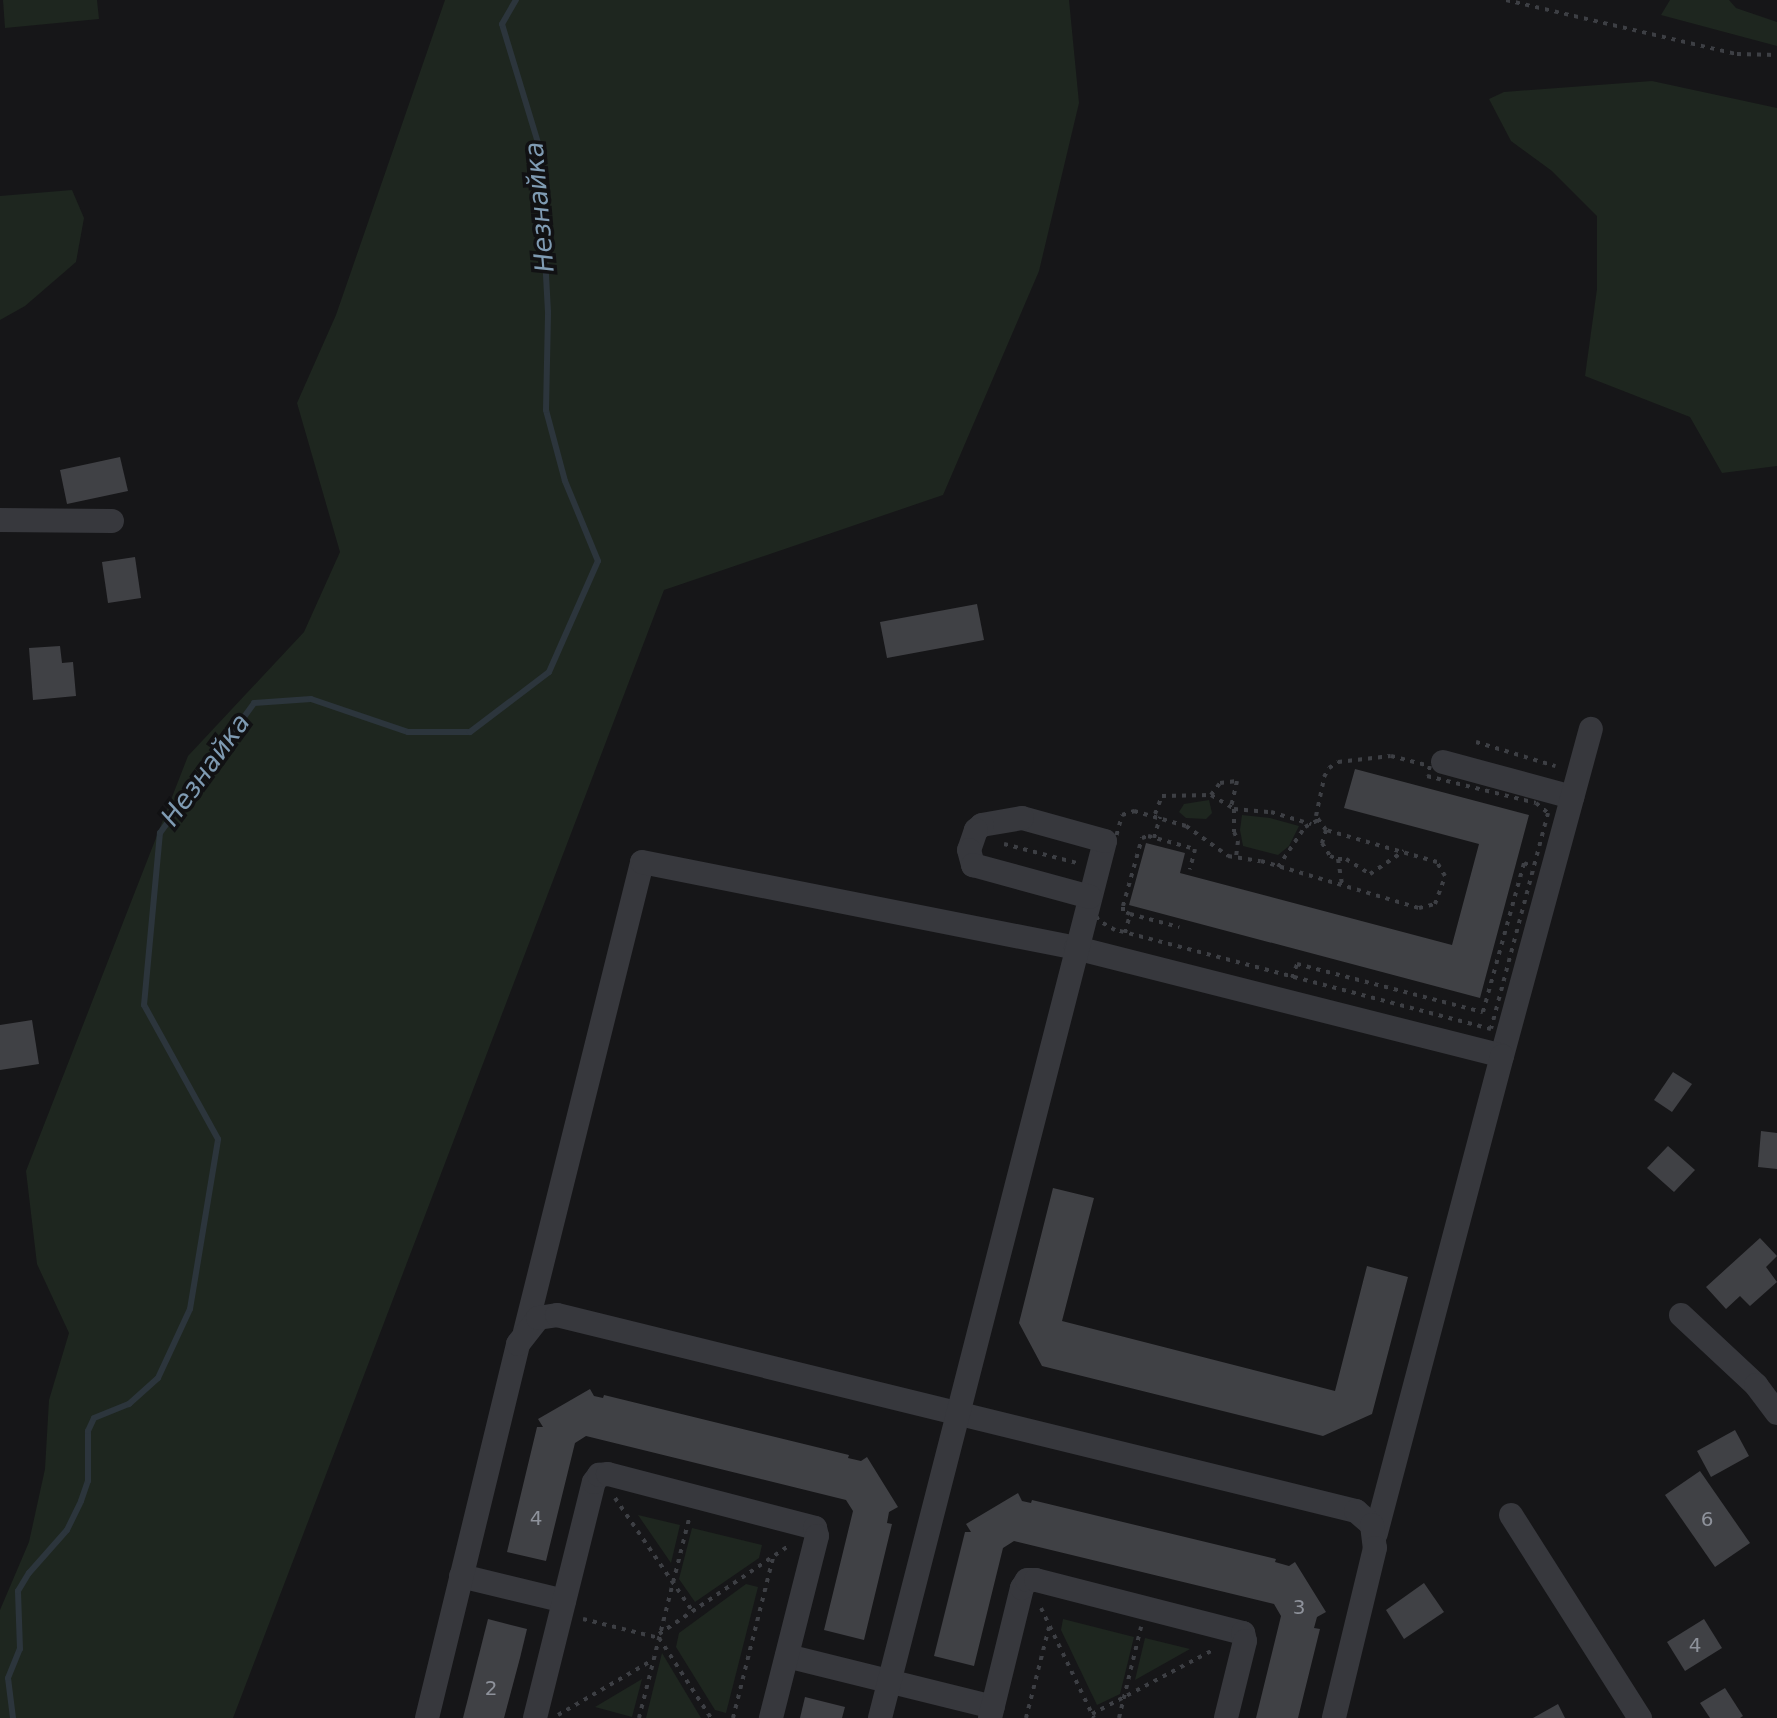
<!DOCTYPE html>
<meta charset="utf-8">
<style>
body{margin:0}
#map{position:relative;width:1777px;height:1718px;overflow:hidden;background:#161618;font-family:"DejaVu Sans",sans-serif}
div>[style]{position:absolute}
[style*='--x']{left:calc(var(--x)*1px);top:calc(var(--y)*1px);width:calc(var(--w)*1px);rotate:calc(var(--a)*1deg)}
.green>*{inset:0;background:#1e261f}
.stream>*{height:6px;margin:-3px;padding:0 3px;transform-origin:3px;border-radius:3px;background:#2c353c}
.building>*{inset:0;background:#404145}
.path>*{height:4px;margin-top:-2px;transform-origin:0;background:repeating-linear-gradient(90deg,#3d3f44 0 4px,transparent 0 10px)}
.minor>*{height:24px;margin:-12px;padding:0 12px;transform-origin:12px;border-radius:12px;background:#37383d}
span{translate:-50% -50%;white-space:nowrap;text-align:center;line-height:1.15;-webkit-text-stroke:7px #111113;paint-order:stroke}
.number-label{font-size:20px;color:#8e929b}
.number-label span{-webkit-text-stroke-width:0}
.water-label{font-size:26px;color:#7f9bb3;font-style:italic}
</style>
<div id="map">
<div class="green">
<div style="clip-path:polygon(3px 0,97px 0,99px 19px,5px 28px)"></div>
<div style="clip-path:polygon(445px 0,1069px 0,1079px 103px,1039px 271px,943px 495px,664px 590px,233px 1718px,0 1718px,0 1610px,29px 1542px,45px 1469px,49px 1400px,69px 1333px,37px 1264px,26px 1171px,188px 756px,304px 632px,340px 552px,297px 403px,336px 315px)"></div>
<div style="clip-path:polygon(1670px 0,1729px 0,1736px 8px,1777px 22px,1777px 46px,1661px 15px)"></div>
<div style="clip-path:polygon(1652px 81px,1777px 108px,1777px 466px,1722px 473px,1690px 417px,1585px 376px,1597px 289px,1597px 216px,1552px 171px,1511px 141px,1489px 99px,1504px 92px)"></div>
<div style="clip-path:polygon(72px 190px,84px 218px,76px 262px,25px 306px,0 320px,0 196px)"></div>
<div style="clip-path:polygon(1209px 800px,1212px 813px,1206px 819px,1186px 818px,1179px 812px,1184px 804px)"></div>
<div style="clip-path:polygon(1242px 815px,1270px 818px,1299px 826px,1289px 846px,1278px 855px,1243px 846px,1240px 830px)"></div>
<div style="clip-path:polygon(638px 1515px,680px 1525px,671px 1563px)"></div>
<div style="clip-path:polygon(692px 1528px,762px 1545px,759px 1558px,695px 1602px,679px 1579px)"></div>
<div style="clip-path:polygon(746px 1584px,758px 1587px,726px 1713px,715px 1710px,676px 1647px,679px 1633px)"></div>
<div style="clip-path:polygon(1063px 1619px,1134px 1637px,1120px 1694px,1097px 1705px,1061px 1630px)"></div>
<div style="clip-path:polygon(1145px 1638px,1190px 1649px,1135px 1680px)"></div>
<div style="clip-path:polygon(662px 1653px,701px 1718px,646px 1718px)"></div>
<div style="clip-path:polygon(642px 1679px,632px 1717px,595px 1707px)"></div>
</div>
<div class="stream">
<div style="--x:13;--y:1718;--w:40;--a:-97.1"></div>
<div style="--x:8;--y:1678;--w:31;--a:-68"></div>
<div style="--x:20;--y:1649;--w:58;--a:-92"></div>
<div style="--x:18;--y:1591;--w:21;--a:-59"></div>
<div style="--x:29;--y:1573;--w:57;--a:-48.5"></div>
<div style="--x:67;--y:1530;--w:32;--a:-64"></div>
<div style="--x:81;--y:1501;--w:21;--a:-71"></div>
<div style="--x:88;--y:1481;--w:50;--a:-90"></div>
<div style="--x:88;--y:1431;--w:14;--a:-65"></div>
<div style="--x:94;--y:1418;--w:38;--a:-22"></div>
<div style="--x:129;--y:1404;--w:39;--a:-42"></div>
<div style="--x:158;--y:1378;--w:76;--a:-65.1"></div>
<div style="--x:190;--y:1309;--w:172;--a:-80.6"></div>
<div style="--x:218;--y:1139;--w:153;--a:-118.9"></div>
<div style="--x:144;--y:1005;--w:173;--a:-84.7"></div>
<div style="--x:160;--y:833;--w:160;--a:-54.1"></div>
<div style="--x:254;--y:703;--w:57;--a:-4"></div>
<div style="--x:311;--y:699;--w:102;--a:18.8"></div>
<div style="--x:408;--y:732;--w:62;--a:0"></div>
<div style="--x:470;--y:732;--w:99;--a:-37.2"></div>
<div style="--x:549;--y:672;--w:121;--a:-66.2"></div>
<div style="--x:598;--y:561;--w:87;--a:-112.4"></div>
<div style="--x:565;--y:481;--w:73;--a:-105"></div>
<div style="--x:546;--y:410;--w:98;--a:-88.8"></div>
<div style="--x:548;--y:312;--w:166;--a:-93.1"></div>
<div style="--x:539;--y:146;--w:127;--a:-106.9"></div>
<div style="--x:502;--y:24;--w:28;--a:-60"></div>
</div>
<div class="building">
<div style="clip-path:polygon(120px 457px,128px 491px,67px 504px,60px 470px)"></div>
<div style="clip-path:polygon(135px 557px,141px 598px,108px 603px,102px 562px)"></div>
<div style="clip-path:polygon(977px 604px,984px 640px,887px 658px,880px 622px)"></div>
<div style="clip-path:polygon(60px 646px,62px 663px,73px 662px,76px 696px,33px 700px,29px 648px)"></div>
<div style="clip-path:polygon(1355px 769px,1529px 815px,1480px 998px,1129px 905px,1146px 843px,1185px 853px,1180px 873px,1452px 945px,1479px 844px,1344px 808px)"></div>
<div style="clip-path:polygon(32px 1020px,39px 1064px,0 1070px,0 1025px)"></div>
<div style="clip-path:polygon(1673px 1072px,1692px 1084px,1672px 1112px,1654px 1100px)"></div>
<div style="clip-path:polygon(1761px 1131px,1777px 1133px,1777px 1169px,1758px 1167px)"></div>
<div style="clip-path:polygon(1668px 1146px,1695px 1170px,1674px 1192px,1647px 1168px)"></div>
<div style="clip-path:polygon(1053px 1188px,1094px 1198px,1062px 1321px,1335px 1391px,1367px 1266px,1408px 1277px,1372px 1414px,1323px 1436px,1042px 1366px,1019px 1323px)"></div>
<div style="clip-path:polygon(1760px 1238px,1777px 1256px,1766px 1267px,1777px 1282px,1750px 1306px,1740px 1296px,1726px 1309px,1706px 1287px)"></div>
<div style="clip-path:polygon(590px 1389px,594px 1396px,603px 1398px,604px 1395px,849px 1455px,848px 1458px,861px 1461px,867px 1457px,898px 1507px,889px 1512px,887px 1523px,892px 1524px,864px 1640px,824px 1630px,853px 1511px,846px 1500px,586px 1436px,575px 1443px,546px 1561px,507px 1552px,537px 1427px,543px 1427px,538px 1419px)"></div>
<div style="clip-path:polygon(1735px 1430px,1749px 1456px,1711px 1477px,1697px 1451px)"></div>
<div style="clip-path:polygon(1700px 1471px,1750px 1543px,1715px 1567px,1665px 1495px)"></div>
<div style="clip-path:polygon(1018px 1493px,1022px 1501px,1031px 1503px,1032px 1500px,1276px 1559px,1275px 1562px,1289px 1566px,1295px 1562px,1326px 1612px,1317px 1617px,1314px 1628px,1320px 1629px,1298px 1718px,1256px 1718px,1281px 1616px,1274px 1604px,1014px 1541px,1003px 1548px,974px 1666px,934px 1656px,965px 1532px,971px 1532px,966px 1524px)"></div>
<div style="clip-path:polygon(1424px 1583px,1444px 1612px,1404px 1639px,1386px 1610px)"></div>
<div style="clip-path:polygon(488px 1619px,527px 1629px,520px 1658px,504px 1718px,463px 1718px)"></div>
<div style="clip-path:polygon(1704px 1619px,1722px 1648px,1685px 1671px,1667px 1642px)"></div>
<div style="clip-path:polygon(1725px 1688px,1743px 1716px,1740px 1718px,1710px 1718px,1700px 1703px)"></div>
<div style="clip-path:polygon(805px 1697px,845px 1707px,842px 1718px,800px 1718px)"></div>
<div style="clip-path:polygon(1558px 1704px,1565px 1718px,1533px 1718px)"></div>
</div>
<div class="path">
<div style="--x:1506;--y:0;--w:237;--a:13.2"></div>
<div style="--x:1737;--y:54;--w:40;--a:1.4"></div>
<div style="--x:1476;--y:742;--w:83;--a:16.9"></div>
<div style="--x:1391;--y:756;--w:40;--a:14.4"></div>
<div style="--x:1430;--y:766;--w:10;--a:107"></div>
<div style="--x:1427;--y:776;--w:112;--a:13.9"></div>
<div style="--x:1536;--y:803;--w:16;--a:40"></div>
<div style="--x:1548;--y:813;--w:223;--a:104.8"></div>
<div style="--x:1491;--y:1029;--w:389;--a:-165.2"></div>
<div style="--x:1115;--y:930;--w:20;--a:-150"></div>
<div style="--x:1098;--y:920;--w:9;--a:-111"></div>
<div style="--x:1095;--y:912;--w:101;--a:-74.4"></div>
<div style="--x:1122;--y:815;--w:13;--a:-18"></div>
<div style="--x:1134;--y:811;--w:54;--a:16.1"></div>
<div style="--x:1186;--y:826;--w:52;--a:35.5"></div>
<div style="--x:1228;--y:856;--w:33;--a:9"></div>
<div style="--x:1261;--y:861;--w:165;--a:16.6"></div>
<div style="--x:1419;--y:908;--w:16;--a:-14"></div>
<div style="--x:1435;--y:904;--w:30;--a:-70"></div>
<div style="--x:1445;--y:876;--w:16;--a:-120"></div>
<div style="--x:1437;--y:862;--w:116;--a:-163.9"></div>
<div style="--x:1326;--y:830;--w:17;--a:-126"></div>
<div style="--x:1316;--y:816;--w:40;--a:-78"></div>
<div style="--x:1324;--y:777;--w:10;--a:-61"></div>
<div style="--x:1329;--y:768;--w:11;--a:-34"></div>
<div style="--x:1338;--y:762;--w:53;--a:-6.5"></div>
<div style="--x:1211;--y:795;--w:15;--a:-53"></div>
<div style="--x:1220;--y:783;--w:17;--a:-7"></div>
<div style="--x:1237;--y:781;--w:28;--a:103"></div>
<div style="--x:1234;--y:809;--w:23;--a:90"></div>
<div style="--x:1234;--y:832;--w:10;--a:66"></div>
<div style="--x:1238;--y:841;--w:16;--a:97"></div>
<div style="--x:1155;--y:814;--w:19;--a:-69"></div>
<div style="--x:1162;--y:796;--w:49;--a:-1.2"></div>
<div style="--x:1211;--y:795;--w:27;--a:31"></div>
<div style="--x:1234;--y:809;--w:37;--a:5"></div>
<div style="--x:1271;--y:812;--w:42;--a:16.7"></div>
<div style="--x:1326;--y:830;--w:14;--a:107"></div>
<div style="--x:1322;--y:843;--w:15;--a:58"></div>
<div style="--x:1330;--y:856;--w:9;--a:21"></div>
<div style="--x:1338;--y:859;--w:26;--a:81"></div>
<div style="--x:1154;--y:838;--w:22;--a:-74"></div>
<div style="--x:1004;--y:844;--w:75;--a:14.6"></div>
<div style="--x:1338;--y:859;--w:8;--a:0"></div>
<div style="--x:1346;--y:859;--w:28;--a:32"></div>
<div style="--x:1370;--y:874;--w:41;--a:-34.1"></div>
<div style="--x:1278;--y:867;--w:48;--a:-56"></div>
<div style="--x:1305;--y:827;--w:15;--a:-28"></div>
<div style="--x:1130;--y:914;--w:51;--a:14.9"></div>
<div style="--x:1125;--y:933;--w:20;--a:-75"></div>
<div style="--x:1130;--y:914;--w:8;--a:-157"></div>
<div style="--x:1123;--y:911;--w:5;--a:-90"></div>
<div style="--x:1123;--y:906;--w:71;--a:-74.4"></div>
<div style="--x:1142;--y:838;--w:6;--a:-18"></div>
<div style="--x:1148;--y:836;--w:49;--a:15.5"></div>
<div style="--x:1195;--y:849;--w:21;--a:104"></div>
<div style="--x:1292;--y:978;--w:15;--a:-70"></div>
<div style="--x:1297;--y:964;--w:192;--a:14.5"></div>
<div style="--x:1483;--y:1012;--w:155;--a:-74.6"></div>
<div style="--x:1524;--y:863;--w:9;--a:21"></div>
<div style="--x:615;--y:1498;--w:138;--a:55.6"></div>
<div style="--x:1041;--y:1608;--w:122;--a:64.3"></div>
<div style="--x:583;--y:1619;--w:78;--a:14"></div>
<div style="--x:659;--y:1638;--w:95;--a:57"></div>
<div style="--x:659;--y:1634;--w:158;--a:-34.2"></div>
<div style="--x:1092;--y:1714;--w:137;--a:-27.9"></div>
<div style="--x:558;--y:1715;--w:110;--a:-30.1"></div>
<div style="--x:639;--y:1718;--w:205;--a:-75.9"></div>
<div style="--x:733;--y:1718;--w:166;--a:-76"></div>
<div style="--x:1026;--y:1718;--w:94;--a:-75.8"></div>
<div style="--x:1119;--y:1718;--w:94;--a:-76.4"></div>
</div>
<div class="minor">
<div style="--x:0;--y:520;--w:112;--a:0.5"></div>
<div style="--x:1443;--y:762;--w:134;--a:15.2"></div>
<div style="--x:1502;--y:1056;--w:339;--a:-74.8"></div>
<div style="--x:1681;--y:1315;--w:103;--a:43"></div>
<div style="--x:1756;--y:1385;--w:35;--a:53"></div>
<div style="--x:525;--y:1332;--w:484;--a:-76"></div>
<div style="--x:642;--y:862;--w:442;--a:11.2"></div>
<div style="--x:1076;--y:948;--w:439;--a:14.2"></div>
<div style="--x:1502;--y:1056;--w:494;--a:104.8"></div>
<div style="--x:1511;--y:1515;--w:241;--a:57.6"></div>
<div style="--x:461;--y:1576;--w:106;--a:13.6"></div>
<div style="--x:787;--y:1656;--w:212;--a:13.9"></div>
<div style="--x:427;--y:1718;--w:385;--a:-76.3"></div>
<div style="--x:518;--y:1344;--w:33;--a:-52"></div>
<div style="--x:538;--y:1318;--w:19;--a:-9"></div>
<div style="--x:557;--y:1315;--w:823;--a:13.78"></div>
<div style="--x:1356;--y:1511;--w:21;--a:41"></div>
<div style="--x:1372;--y:1525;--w:23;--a:83"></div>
<div style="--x:1375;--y:1548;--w:175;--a:103.6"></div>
<div style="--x:535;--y:1718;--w:243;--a:-76"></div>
<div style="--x:594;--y:1482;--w:9;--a:-54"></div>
<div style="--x:599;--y:1475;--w:9;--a:-6"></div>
<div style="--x:608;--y:1474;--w:214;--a:14.6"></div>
<div style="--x:815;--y:1528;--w:8;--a:76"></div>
<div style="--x:817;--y:1536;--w:188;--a:104.2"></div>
<div style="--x:880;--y:1718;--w:905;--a:-75.61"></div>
<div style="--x:1105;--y:841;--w:86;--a:-164.5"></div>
<div style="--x:1022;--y:818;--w:41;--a:170.1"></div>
<div style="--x:982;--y:825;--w:8;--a:140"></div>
<div style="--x:976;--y:830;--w:21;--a:109"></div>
<div style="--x:969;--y:850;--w:16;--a:75"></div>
<div style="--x:973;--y:865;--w:121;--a:15.3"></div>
<div style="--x:990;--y:1718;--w:134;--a:-76.2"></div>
<div style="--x:1022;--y:1588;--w:9;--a:-58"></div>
<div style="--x:1027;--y:1580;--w:9;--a:0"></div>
<div style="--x:1036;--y:1580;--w:214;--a:14.4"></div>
<div style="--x:1243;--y:1633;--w:8;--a:76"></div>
<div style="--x:1245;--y:1641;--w:79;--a:103.9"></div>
</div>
<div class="number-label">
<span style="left:536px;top:1518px">4</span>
<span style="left:1707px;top:1519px">6</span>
<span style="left:1299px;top:1607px">3</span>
<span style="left:1695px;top:1645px">4</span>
<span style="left:491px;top:1688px">2</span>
</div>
<div class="water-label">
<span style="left:540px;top:207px;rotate:-95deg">Незнайка</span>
<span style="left:206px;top:770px;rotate:-54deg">Незнайка</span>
</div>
</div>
